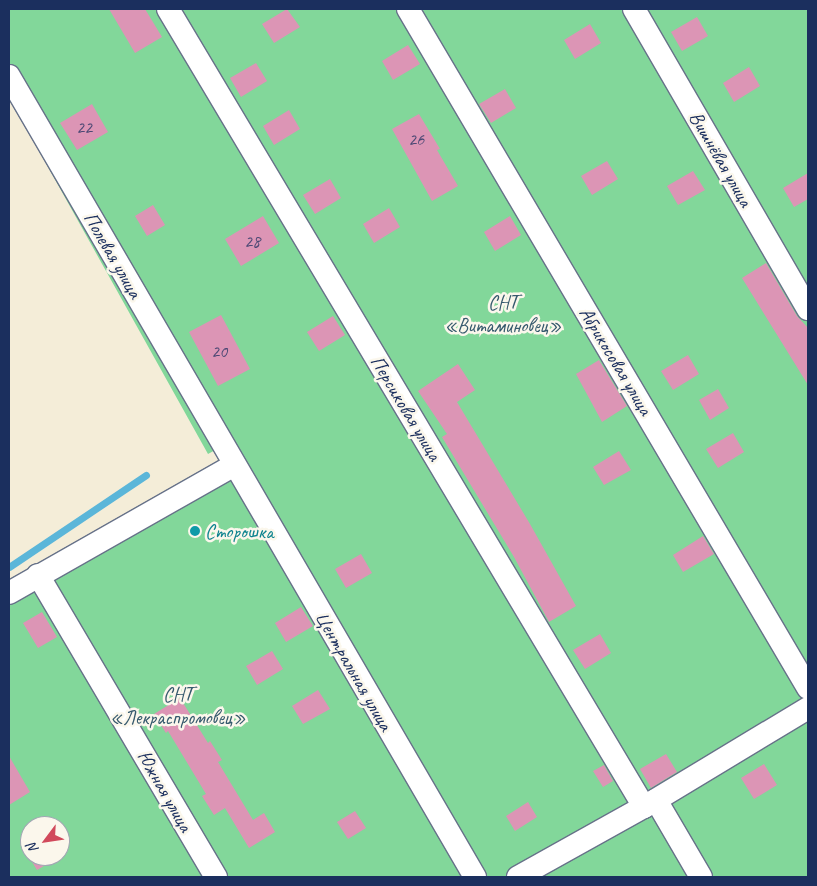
<!DOCTYPE html>
<meta charset="utf-8">
<style>
body{margin:0}
#map{position:relative;width:817px;height:886px;overflow:hidden;background:#f4edd8;font-family:Caveat,sans-serif}
div>[style]{position:absolute}
[style*='--x']{left:calc(var(--x)*1px);top:calc(var(--y)*1px);width:calc(var(--w)*1px);rotate:calc(var(--a)*1deg)}
.green>*{inset:0;background:#82d79a}
.stream>*{height:7px;margin:-3.5px;padding:0 3.5px;transform-origin:3.5px;border-radius:3.5px;background:#5bb6d9}
.building>*{inset:0;background:#dc95b5}
.roads{filter:drop-shadow(1px 0 #677289) drop-shadow(-1px 0 #677289) drop-shadow(0 1px #677289) drop-shadow(0 -1px #677289)}
.minor>*{height:22px;margin:-11px;padding:0 11px;transform-origin:11px;border-radius:11px;background:#fff}
.dots>*{width:14px;height:14px;translate:-50% -50%;box-sizing:border-box;border:2px solid #fbf7ec;border-radius:50%}
span{translate:-50% -50%;white-space:nowrap;text-align:center;line-height:1.15;-webkit-text-stroke:5px #fbf7ec;paint-order:stroke}
.number-label{font-size:18px;color:#4b4874}
.number-label span{-webkit-text-stroke-width:0}
.street-label{font-size:20px;color:#1b2f5e}
.park-label{font-size:20px;color:#35596d}
.culture-label{font-size:20px;color:#0d838f}
.left{translate:0 -50%;text-align:left}
.frame{position:absolute;inset:0;border:10px solid #1b2f5e;pointer-events:none}
.north{position:absolute;left:20px;top:816px;width:50px;height:50px;box-sizing:border-box;background:#fbf7ec;border:1px solid #a1a7b3;border-radius:50%;rotate:239deg;font-size:14px;font-weight:700;line-height:20px;text-align:center;color:#1b2f5e}
.north::after{content:'';display:block;margin:auto;width:18px;height:22px;background:#d1495b;clip-path:polygon(50% 0,100% 100%,50% 72%,0 100%)}
</style>
<div id="map">
<div class="green">
<div style="clip-path:polygon(9px 9px,808px 9px,808px 877px,484px 877px,226px 444px,208px 454px,9px 97px)"></div>
<div style="clip-path:polygon(evenodd,234px 465px,475px 877px,9px 877px,9px 593px,234px 465px,30px 826px,60px 826px,60px 856px,30px 856px,30px 826px)"></div>
</div>
<div class="stream">
<div style="--x:9;--y:567;--w:165;--a:-33.9"></div>
</div>
<div class="building">
<div style="clip-path:polygon(109px 9px,145px 9px,162px 37px,135px 53px)"></div>
<div style="clip-path:polygon(287px 9px,300px 27px,274px 43px,262px 24px)"></div>
<div style="clip-path:polygon(697px 17px,708px 36px,682px 51px,671px 32px)"></div>
<div style="clip-path:polygon(590px 24px,601px 43px,575px 59px,564px 40px)"></div>
<div style="clip-path:polygon(408px 45px,420px 64px,393px 80px,382px 61px)"></div>
<div style="clip-path:polygon(256px 63px,267px 81px,241px 97px,230px 78px)"></div>
<div style="clip-path:polygon(749px 67px,760px 86px,734px 102px,723px 83px)"></div>
<div style="clip-path:polygon(505px 89px,516px 108px,491px 123px,479px 104px)"></div>
<div style="clip-path:polygon(92px 104px,108px 132px,77px 150px,60px 123px)"></div>
<div style="clip-path:polygon(289px 110px,300px 129px,274px 145px,263px 126px)"></div>
<div style="clip-path:polygon(419px 114px,440px 149px,437px 150px,458px 186px,432px 201px,392px 129px)"></div>
<div style="clip-path:polygon(607px 161px,618px 179px,592px 195px,581px 176px)"></div>
<div style="clip-path:polygon(693px 171px,705px 190px,678px 205px,667px 186px)"></div>
<div style="clip-path:polygon(808px 173px,808px 199px,794px 207px,783px 188px)"></div>
<div style="clip-path:polygon(330px 179px,341px 198px,315px 214px,303px 195px)"></div>
<div style="clip-path:polygon(153px 205px,165px 225px,147px 236px,135px 216px)"></div>
<div style="clip-path:polygon(389px 208px,400px 227px,374px 243px,363px 224px)"></div>
<div style="clip-path:polygon(263px 216px,279px 243px,241px 266px,225px 239px)"></div>
<div style="clip-path:polygon(510px 216px,521px 235px,495px 251px,484px 232px)"></div>
<div style="clip-path:polygon(766px 263px,797px 316px,808px 328px,808px 385px,742px 278px)"></div>
<div style="clip-path:polygon(221px 315px,250px 369px,218px 386px,189px 332px)"></div>
<div style="clip-path:polygon(333px 316px,345px 335px,319px 351px,307px 332px)"></div>
<div style="clip-path:polygon(688px 355px,699px 374px,673px 390px,661px 371px)"></div>
<div style="clip-path:polygon(599px 360px,627px 406px,602px 422px,576px 374px)"></div>
<div style="clip-path:polygon(458px 364px,475px 390px,457px 402px,530px 524px,576px 606px,549px 622px,514px 557px,442px 437px,447px 434px,418px 391px)"></div>
<div style="clip-path:polygon(718px 389px,729px 408px,710px 420px,699px 400px)"></div>
<div style="clip-path:polygon(733px 433px,744px 452px,718px 468px,706px 449px)"></div>
<div style="clip-path:polygon(619px 451px,631px 470px,604px 485px,593px 467px)"></div>
<div style="clip-path:polygon(703px 536px,714px 554px,683px 572px,673px 555px)"></div>
<div style="clip-path:polygon(361px 554px,372px 573px,346px 588px,335px 569px)"></div>
<div style="clip-path:polygon(301px 607px,313px 626px,286px 642px,275px 623px)"></div>
<div style="clip-path:polygon(42px 612px,57px 637px,38px 648px,23px 623px)"></div>
<div style="clip-path:polygon(600px 634px,611px 653px,585px 669px,573px 650px)"></div>
<div style="clip-path:polygon(272px 651px,283px 669px,257px 685px,246px 666px)"></div>
<div style="clip-path:polygon(318px 690px,330px 709px,303px 724px,292px 706px)"></div>
<div style="clip-path:polygon(180px 698px,208px 743px,210px 741px,222px 760px,218px 762px,253px 820px,264px 813px,275px 832px,249px 848px,225px 808px,214px 815px,202px 796px,206px 794px,168px 731px,166px 733px,154px 714px)"></div>
<div style="clip-path:polygon(666px 754px,677px 772px,651px 788px,640px 769px)"></div>
<div style="clip-path:polygon(9px 756px,30px 792px,9px 805px)"></div>
<div style="clip-path:polygon(764px 764px,777px 785px,754px 799px,741px 778px)"></div>
<div style="clip-path:polygon(604px 765px,613px 781px,603px 787px,593px 771px)"></div>
<div style="clip-path:polygon(528px 802px,537px 817px,515px 831px,506px 816px)"></div>
<div style="clip-path:polygon(355px 811px,366px 828px,348px 839px,337px 822px)"></div>
<div style="clip-path:polygon(30px 849px,30px 856px,60px 856px,60px 849px,63px 855px,37px 870px,26px 852px)"></div>
</div>
<div class="roads">
<div class="minor">
<div style="--x:168;--y:9;--w:929;--a:59.18"></div>
<div style="--x:408;--y:9;--w:788;--a:59.5"></div>
<div style="--x:634;--y:9;--w:347;--a:59.9"></div>
<div style="--x:9;--y:76;--w:927;--a:59.81"></div>
<div style="--x:38;--y:575;--w:351;--a:59.5"></div>
<div style="--x:9;--y:593;--w:259;--a:-29.6"></div>
<div style="--x:656;--y:800;--w:89;--a:59.7"></div>
<div style="--x:518;--y:877;--w:144;--a:-29.1"></div>
<div style="--x:644;--y:807;--w:192;--a:-31.1"></div>
</div>
</div>
<div class="dots">
<div style="left:195px;top:531px;background:#0f9aa8"></div>
</div>
<div class="number-label">
<span style="left:84px;top:127px">22</span>
<span style="left:416px;top:139px">26</span>
<span style="left:252px;top:241px">28</span>
<span style="left:219px;top:351px">20</span>
</div>
<div class="street-label">
<span style="left:721px;top:159px;rotate:60deg">Вишнёвая улица</span>
<span style="left:113px;top:255px;rotate:60deg">Полевая улица</span>
<span style="left:616px;top:361px;rotate:59deg">Абрикосовая улица</span>
<span style="left:406px;top:408px;rotate:59deg">Персиковая улица</span>
<span style="left:354px;top:671px;rotate:60deg">Центральная улица</span>
<span style="left:165px;top:791px;rotate:60deg">Южная улица</span>
</div>
<div class="park-label">
<span style="left:503px;top:314px">СНТ<br>«Витаминовец»</span>
<span style="left:178px;top:706px">СНТ<br>«Лекраспромовец»</span>
</div>
<div class="culture-label">
<span class="left" style="left:205px;top:531px">Сторошка</span>
</div>
<div class="frame"></div>
<div class="north">N</div>
</div>
